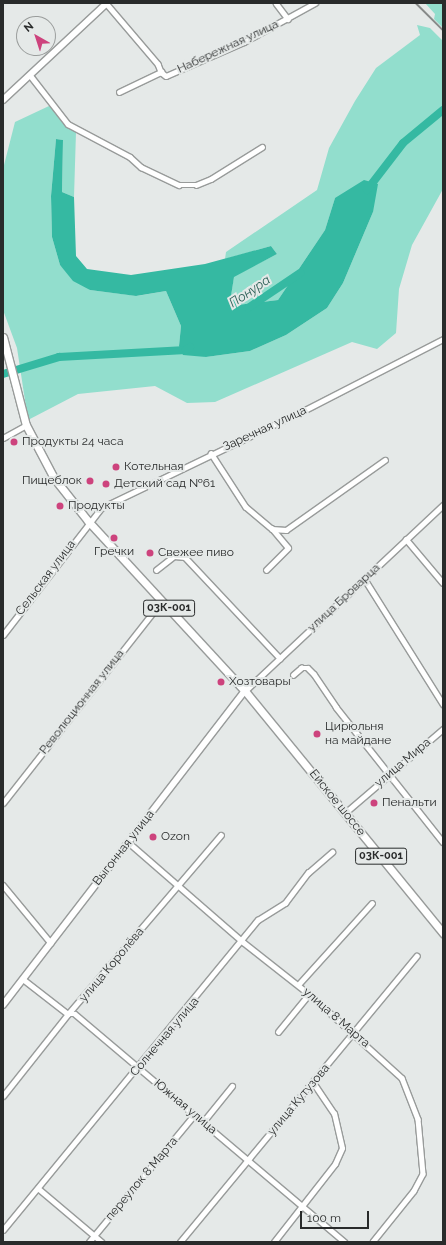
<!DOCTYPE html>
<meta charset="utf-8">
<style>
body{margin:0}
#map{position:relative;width:446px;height:1245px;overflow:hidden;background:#e5e9e8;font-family:Raleway,sans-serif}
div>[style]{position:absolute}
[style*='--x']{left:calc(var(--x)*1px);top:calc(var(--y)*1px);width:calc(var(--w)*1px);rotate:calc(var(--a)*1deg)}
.green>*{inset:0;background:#92decd}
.water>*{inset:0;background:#35b9a2}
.river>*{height:8px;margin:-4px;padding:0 4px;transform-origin:4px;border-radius:4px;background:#35b9a2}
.roads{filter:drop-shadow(1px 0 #989b9a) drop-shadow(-1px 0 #989b9a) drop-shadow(0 1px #989b9a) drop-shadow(0 -1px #989b9a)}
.minor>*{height:4.5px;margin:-2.25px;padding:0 2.25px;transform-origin:2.25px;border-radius:2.25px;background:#fff}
.tertiary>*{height:5.5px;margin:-2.75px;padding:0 2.75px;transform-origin:2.75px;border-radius:2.75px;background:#fff}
.secondary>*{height:6px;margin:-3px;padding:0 3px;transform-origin:3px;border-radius:3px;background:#fff}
.primary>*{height:7px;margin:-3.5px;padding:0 3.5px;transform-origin:3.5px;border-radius:3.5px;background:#fff}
.rail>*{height:1.5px;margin:-0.75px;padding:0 0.75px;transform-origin:0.75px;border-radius:0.75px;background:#878a89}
.dots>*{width:11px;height:11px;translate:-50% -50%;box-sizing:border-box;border:2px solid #e5e9e8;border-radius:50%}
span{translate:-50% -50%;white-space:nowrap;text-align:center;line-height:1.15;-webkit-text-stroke:4px #e5e9e8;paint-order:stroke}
.shield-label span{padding:1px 3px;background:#e5e9e8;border:1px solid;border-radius:3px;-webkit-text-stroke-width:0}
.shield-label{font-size:11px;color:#292b2b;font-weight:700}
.street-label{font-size:12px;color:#292b2b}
.poi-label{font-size:12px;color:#292b2b}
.left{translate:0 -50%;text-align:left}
.right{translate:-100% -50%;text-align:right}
.water-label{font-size:13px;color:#2d6157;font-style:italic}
.frame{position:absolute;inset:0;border:4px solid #292b2b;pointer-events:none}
.north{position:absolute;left:16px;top:16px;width:40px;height:40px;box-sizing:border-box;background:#e5e9e8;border:1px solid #9a9d9c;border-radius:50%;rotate:321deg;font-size:11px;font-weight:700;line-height:16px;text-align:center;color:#292b2b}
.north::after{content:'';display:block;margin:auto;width:14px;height:18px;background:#cd437d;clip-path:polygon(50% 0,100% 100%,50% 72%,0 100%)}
.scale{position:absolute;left:300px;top:1211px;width:69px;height:18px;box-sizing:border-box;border:2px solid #292b2b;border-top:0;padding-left:5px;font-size:12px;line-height:14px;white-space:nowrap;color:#292b2b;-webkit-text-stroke:3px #e5e9e8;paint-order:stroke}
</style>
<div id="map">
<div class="green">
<div style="clip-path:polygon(425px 3px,443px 3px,443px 28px,434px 19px,435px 14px)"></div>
<div style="clip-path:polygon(417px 25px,430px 28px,443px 41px,443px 189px,412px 245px,399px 289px,396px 333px,377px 349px,352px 342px,215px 402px,187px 403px,155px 386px,78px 394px,28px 420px,17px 348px,3px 310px,3px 169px,15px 122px,49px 106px,76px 132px,74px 197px,62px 192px,63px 140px,56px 139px,51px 196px,52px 237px,60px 265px,90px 290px,137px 296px,166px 291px,181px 326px,179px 346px,206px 357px,250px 351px,286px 335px,327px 308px,343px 283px,373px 212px,335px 198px,325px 230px,278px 300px,237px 305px,231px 296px,234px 276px,277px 254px,271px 246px,225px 259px,226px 252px,317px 190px,329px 148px,355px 101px,376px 68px,420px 35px)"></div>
</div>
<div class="water">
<div style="clip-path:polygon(56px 139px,63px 140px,62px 192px,74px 197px,76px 256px,87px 269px,131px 275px,205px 264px,271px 246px,277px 254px,234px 277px,231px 296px,237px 305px,278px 300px,325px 230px,335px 198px,364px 180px,378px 184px,373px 212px,343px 283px,327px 308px,286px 335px,250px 351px,206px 357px,183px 355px,179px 346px,181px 326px,166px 291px,136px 296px,90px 290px,73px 281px,60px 265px,52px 237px,51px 196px)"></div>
</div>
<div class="river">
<div style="--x:367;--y:190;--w:59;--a:-52.5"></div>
<div style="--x:403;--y:143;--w:52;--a:-39.5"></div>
<div style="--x:248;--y:308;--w:63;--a:-33.9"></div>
<div style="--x:3;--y:374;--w:59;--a:-16.9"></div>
<div style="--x:59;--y:357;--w:127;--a:-3.2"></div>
<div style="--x:186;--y:350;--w:5;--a:-37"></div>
</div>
<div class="roads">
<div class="minor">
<div style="--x:106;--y:3;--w:80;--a:49.6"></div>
<div style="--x:158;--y:64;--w:9;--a:69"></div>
<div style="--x:276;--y:3;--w:20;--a:53"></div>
<div style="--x:30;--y:75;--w:62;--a:52.2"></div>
<div style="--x:68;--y:124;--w:70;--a:28"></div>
<div style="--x:130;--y:157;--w:15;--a:42"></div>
<div style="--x:141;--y:167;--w:42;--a:25.3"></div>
<div style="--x:179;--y:185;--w:17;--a:0"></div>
<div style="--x:196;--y:185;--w:16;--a:-22"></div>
<div style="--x:211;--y:179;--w:60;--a:-32.1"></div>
<div style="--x:119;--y:92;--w:47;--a:-25.5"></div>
<div style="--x:161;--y:72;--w:6;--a:39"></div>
<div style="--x:166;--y:76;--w:85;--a:-23.6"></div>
<div style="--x:244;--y:42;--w:81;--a:-28.8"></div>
<div style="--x:3;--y:438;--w:26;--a:-29"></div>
<div style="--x:211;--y:453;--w:64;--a:57.1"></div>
<div style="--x:246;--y:507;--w:34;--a:40"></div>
<div style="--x:272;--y:529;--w:14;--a:4"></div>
<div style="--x:286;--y:530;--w:121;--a:-35.3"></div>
<div style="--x:406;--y:539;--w:57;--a:49.9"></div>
<div style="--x:156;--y:570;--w:23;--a:-38"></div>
<div style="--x:174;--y:556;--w:11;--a:5"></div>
<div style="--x:185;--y:557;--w:139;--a:46.8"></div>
<div style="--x:266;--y:570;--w:31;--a:-45"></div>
<div style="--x:288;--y:548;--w:25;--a:-130"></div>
<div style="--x:364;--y:578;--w:149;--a:57.9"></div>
<div style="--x:3;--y:635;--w:160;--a:-52.3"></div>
<div style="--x:101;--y:508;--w:226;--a:-25.7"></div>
<div style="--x:305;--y:410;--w:155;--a:-27.2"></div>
<div style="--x:293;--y:675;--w:11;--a:-41"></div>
<div style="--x:301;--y:668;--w:7;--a:0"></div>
<div style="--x:308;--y:668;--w:8;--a:45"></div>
<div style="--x:314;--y:674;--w:40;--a:56"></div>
<div style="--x:336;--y:707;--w:172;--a:51.6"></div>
<div style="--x:245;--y:691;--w:272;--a:-43.2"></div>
<div style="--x:3;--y:803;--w:257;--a:-51.8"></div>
<div style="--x:345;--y:813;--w:129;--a:-40.6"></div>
<div style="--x:128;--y:842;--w:152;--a:41"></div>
<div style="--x:243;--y:942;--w:84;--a:38.2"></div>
<div style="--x:309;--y:994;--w:125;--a:42.1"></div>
<div style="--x:402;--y:1078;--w:44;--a:68.7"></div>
<div style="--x:418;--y:1119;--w:55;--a:84.8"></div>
<div style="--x:423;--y:1174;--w:19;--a:118"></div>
<div style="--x:414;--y:1191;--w:65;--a:128.8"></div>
<div style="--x:3;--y:885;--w:75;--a:50.4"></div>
<div style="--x:23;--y:979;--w:57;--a:37.9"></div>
<div style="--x:68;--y:1014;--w:7;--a:0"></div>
<div style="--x:75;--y:1014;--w:353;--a:40.2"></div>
<div style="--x:298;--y:985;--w:110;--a:-47.9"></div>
<div style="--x:278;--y:1032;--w:49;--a:-50.8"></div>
<div style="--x:3;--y:1096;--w:105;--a:-51.6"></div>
<div style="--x:68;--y:1014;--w:235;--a:-49.5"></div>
<div style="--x:203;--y:1122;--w:46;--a:-51.1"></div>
<div style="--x:39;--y:1189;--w:82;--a:40.1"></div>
<div style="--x:3;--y:1230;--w:401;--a:-50.6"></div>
<div style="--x:258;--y:920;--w:32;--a:-32"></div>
<div style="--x:285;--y:903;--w:38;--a:-53"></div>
<div style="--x:308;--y:873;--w:32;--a:-41"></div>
<div style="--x:89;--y:1242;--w:165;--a:-50.4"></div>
<div style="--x:180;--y:1242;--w:371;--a:-50.4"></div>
<div style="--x:274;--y:1242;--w:99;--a:-52"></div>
<div style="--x:335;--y:1164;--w:17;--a:-66"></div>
<div style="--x:342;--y:1148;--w:35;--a:-103"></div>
<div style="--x:334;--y:1114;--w:37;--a:-124"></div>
</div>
<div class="tertiary">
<div style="--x:3;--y:1005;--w:396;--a:-52.4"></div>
</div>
<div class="secondary">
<div style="--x:3;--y:100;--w:142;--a:-43"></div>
</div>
<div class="primary">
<div style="--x:3;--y:337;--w:91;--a:75.4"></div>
<div style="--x:26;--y:425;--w:60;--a:62.2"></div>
<div style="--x:54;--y:478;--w:55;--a:51.7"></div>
<div style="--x:88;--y:521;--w:231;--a:47.3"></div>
<div style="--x:245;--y:691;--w:313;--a:50.7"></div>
</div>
</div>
<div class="rail">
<div style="--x:416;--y:3;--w:38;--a:45"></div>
</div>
<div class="dots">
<div style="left:14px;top:442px;background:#cd437d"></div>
<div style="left:116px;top:467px;background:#cd437d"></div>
<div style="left:90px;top:481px;background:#cd437d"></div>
<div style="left:106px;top:484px;background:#cd437d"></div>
<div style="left:60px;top:506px;background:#cd437d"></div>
<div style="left:114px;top:538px;background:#cd437d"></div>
<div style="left:150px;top:553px;background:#cd437d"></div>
<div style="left:221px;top:682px;background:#cd437d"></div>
<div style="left:317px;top:734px;background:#cd437d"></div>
<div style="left:374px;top:803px;background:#cd437d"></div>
<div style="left:153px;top:837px;background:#cd437d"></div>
</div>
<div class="shield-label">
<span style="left:169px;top:608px">03К-001</span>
<span style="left:381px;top:856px">03К-001</span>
</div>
<div class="street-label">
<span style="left:228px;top:47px;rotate:-25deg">Набережная улица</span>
<span style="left:265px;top:429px;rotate:-25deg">Заречная улица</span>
<span style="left:46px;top:578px;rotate:-53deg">Сельская улица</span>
<span style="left:344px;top:598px;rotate:-43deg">улица Броварца</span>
<span style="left:82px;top:702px;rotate:-52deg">Революционная улица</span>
<span style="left:403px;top:763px;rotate:-40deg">улица Мира</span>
<span style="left:337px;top:803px;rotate:51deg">Ейское шоссе</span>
<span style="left:124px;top:848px;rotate:-52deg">Выгонная улица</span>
<span style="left:112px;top:965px;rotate:-50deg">улица Королёва</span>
<span style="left:336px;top:1018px;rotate:41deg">улица 8 Марта</span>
<span style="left:165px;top:1037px;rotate:-50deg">Солнечная улица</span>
<span style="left:299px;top:1100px;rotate:-50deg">улица Кутузова</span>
<span style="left:185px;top:1107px;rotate:40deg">Южная улица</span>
<span style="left:142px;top:1179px;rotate:-50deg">переулок 8 Марта</span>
</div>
<div class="poi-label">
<span class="left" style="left:22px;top:442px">Продукты 24 часа</span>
<span class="left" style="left:124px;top:467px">Котельная</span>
<span class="right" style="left:82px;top:481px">Пищеблок</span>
<span class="left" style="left:114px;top:484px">Детский сад №61</span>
<span class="left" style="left:68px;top:506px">Продукты</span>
<span style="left:114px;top:552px">Гречки</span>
<span class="left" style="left:158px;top:553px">Свежее пиво</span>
<span class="left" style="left:229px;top:682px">Хозтовары</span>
<span class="left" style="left:325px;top:734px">Цирюльня<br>на майдане</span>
<span class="left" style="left:382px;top:803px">Пенальти</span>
<span class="left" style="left:161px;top:837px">Ozon</span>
</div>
<div class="water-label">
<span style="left:250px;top:292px;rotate:-34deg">Понура</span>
</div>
<div class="frame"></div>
<div class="north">N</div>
<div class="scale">100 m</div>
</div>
